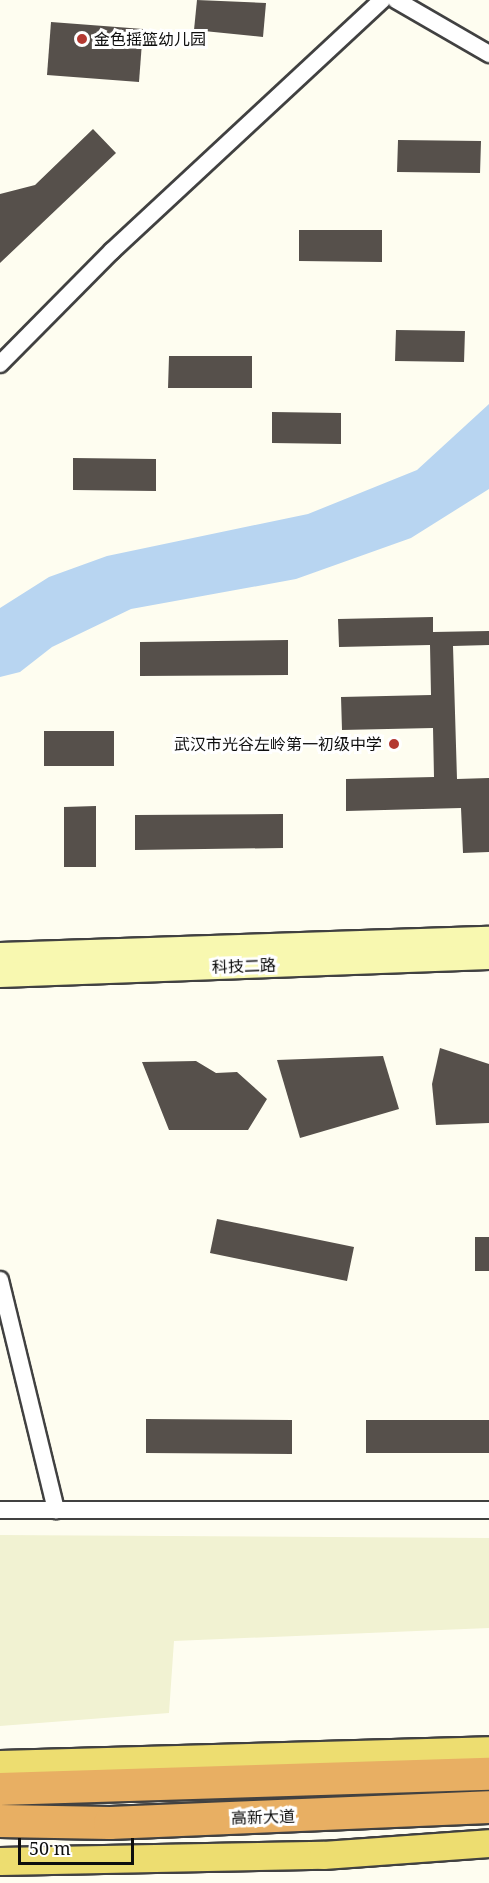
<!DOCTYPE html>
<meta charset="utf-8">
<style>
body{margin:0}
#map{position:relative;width:489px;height:1883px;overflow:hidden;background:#fefdf0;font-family:"Noto Serif","Noto Sans SC",serif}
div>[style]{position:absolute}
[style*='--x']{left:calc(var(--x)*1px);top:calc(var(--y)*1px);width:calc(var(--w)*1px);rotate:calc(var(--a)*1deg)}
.farmland>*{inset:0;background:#f1f2d2}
.water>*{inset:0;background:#b8d5f1}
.building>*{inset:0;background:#56504b}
.roads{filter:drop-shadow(2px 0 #414141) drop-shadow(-2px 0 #414141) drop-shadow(0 2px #414141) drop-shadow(0 -2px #414141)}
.street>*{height:16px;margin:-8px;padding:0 8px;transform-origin:8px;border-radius:8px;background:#fff}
.secondary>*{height:24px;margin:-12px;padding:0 12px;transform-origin:12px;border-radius:12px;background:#f8f8b0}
.primary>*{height:27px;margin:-13.5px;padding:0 13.5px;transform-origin:13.5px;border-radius:13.5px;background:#eddd70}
.highway>*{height:32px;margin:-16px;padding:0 16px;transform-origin:16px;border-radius:16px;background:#e8af63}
.dots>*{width:16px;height:16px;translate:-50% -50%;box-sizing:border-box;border:3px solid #fff;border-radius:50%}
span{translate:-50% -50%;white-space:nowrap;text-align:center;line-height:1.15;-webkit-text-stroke:6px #fff;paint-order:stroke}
.poi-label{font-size:16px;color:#0e0e0e}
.left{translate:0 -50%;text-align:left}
.right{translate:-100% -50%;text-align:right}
.street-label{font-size:16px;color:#0e0e0e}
.scale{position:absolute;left:18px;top:1838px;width:116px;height:27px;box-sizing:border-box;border:3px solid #0e0e0e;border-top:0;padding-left:8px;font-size:18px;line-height:21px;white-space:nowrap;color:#0e0e0e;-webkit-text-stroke:4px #fff;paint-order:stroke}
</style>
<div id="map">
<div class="farmland">
<div style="clip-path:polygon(0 1535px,489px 1538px,489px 1628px,174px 1641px,169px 1713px,0 1726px)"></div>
</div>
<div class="water">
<div style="clip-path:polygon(489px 404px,489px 489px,411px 538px,296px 579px,131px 609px,52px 647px,20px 672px,0 677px,0 608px,49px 577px,107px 556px,308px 514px,417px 470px)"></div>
</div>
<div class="building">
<div style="clip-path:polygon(197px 0,266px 3px,263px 37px,194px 30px)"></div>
<div style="clip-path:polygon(51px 22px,143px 29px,139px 82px,47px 75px)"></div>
<div style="clip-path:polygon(93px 129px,116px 153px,0 263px,0 194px,35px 185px)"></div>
<div style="clip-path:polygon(398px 140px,481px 141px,480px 173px,397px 172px)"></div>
<div style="clip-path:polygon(299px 230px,382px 230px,382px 262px,299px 261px)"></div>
<div style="clip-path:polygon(396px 330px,465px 331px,464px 362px,395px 361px)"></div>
<div style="clip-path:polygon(169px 356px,252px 356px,252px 388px,168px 388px)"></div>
<div style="clip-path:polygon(272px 412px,341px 413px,341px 444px,272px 443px)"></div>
<div style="clip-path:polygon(73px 458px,156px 459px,156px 491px,73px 490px)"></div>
<div style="clip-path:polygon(433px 617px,433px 632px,489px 631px,489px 645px,453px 646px,457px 779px,489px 778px,489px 852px,463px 853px,461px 808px,346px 811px,346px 779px,434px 777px,433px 728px,342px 730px,341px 697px,431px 695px,430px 645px,339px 647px,338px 619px)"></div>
<div style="clip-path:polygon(288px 640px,288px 675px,140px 676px,140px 642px)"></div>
<div style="clip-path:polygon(44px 731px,114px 731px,114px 766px,44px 766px)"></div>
<div style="clip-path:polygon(96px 806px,96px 867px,64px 867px,64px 807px)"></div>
<div style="clip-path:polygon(283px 814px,283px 848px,135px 850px,135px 815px)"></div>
<div style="clip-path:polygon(440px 1048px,489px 1064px,489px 1123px,436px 1125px,432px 1084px)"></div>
<div style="clip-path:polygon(383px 1056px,399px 1109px,300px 1138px,277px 1060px)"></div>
<div style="clip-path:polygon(196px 1061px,216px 1073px,237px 1072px,267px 1099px,248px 1130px,169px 1130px,142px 1062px)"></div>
<div style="clip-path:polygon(217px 1219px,354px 1247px,347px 1281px,210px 1253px)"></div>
<div style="clip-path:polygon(475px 1237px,489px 1237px,489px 1271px,475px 1271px)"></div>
<div style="clip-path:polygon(146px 1419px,292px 1420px,292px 1454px,146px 1453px)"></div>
<div style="clip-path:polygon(366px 1420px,489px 1420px,489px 1453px,366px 1453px)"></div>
</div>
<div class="roads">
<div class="street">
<div style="--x:396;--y:0;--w:108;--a:30.1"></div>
<div style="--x:0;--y:364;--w:159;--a:-45.3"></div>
<div style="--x:112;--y:251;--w:369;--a:-42.9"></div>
<div style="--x:0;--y:1280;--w:237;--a:76.3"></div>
<div style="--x:0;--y:1510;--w:489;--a:0"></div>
</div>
<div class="secondary">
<div style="--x:0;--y:955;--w:489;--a:-1.9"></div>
<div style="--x:0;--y:975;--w:489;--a:-2.1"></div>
</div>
<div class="primary">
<div style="--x:0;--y:1764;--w:489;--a:-1.6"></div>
<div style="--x:0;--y:1861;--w:323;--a:-1.1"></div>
<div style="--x:323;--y:1855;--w:166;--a:-4.1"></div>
</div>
<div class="highway">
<div style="--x:0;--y:1789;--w:489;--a:-1.8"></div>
<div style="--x:0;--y:1821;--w:110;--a:1"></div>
<div style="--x:110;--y:1823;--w:379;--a:-2.4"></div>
</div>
</div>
<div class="dots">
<div style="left:82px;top:39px;background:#b33931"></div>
<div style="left:394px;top:744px;background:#b33931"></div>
</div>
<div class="poi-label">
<span class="left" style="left:94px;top:39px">金色摇篮幼儿园</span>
<span class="right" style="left:382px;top:744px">武汉市光谷左岭第一初级中学</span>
</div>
<div class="street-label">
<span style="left:244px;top:966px;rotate:-2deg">科技二路</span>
<span style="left:263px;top:1817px;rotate:-2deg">高新大道</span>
</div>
<div class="scale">50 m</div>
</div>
